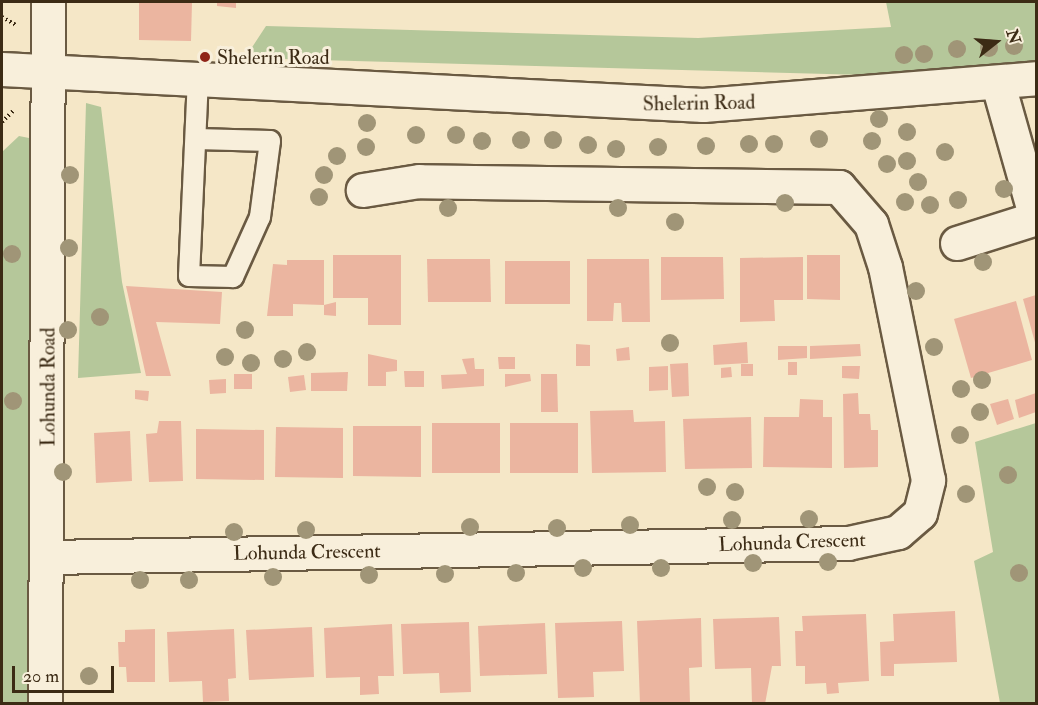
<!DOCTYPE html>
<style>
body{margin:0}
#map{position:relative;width:1038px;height:705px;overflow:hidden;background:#f5e7c7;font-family:"IM FELL Double Pica",serif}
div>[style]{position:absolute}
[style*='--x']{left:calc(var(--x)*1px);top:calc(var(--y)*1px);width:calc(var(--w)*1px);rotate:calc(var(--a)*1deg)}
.green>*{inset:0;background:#b5c79a}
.building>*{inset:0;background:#ebb5a0}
.path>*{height:4px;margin-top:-2px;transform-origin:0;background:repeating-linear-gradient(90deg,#3c2b15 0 1.5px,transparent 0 4.5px)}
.roads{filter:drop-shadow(2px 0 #6a5a42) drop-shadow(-2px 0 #6a5a42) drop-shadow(0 2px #6a5a42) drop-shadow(0 -2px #6a5a42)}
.service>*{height:20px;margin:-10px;padding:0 10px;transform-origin:10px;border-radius:10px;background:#f8efdb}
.minor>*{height:33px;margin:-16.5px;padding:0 16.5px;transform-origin:16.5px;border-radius:16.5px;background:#f8efdb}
.tertiary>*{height:33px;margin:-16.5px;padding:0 16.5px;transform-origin:16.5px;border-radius:16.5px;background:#f8efdb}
.trees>*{width:18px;height:18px;margin:-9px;border-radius:50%;background:#a09577}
.dots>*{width:16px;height:16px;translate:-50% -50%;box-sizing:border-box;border:3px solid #f8efdb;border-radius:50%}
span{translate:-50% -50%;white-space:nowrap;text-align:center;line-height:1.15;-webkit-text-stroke:6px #f8efdb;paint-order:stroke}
.poi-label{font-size:20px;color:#3c2b15}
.left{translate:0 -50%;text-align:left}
.street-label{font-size:20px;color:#3c2b15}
.frame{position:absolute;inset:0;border:3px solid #3c2b15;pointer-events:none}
.north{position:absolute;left:966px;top:12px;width:60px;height:60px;-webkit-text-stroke:4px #f8efdb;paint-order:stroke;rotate:73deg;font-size:16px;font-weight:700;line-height:24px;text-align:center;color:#3c2b15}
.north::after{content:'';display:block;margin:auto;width:21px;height:27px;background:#3c2b15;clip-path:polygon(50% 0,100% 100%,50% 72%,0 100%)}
.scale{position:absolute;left:12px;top:666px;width:102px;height:27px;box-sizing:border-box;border:3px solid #3c2b15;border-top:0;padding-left:8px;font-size:18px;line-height:21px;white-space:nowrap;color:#3c2b15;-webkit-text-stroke:4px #f8efdb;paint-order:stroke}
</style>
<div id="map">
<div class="green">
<div style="clip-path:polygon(886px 2px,1036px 2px,1036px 60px,902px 76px,245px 58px,266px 26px,698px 38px,891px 27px)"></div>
<div style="clip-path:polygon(86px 103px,101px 107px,122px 282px,141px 373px,78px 378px)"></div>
<div style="clip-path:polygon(19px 136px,29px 138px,31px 199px,27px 703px,2px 704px,2px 152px)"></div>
<div style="clip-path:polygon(1036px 423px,1036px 703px,1000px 703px,974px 561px,993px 552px,975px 442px)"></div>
</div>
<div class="building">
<div style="clip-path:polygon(139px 2px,192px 2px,191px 41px,139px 40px)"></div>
<div style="clip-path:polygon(217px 2px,236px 2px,236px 8px,217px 6px)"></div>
<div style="clip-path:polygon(333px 255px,401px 255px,401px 325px,368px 325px,368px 298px,333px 298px)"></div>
<div style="clip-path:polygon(807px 255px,840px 255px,840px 300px,807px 299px)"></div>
<div style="clip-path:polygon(661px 257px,723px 257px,724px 299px,661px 300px)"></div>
<div style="clip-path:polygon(803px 257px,803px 300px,774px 300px,775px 321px,740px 322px,740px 258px)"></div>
<div style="clip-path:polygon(427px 259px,490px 259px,491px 302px,428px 302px)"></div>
<div style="clip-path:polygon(587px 259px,649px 259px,650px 322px,622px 322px,621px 303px,614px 303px,613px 321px,587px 321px)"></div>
<div style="clip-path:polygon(287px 260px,324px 260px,324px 305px,336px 302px,336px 316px,324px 315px,324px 305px,293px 304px,293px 316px,267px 316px,273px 264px,287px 265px)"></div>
<div style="clip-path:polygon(505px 261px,570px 261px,570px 304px,505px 304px)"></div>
<div style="clip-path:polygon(126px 286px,222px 292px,220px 324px,156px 322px,171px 376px,146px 376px)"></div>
<div style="clip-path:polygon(1036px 295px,1036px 346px,1023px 299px)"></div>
<div style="clip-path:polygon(1016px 301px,1032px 360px,971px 378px,954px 319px)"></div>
<div style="clip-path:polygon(747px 342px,748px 363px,714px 365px,713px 345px)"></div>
<div style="clip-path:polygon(576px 344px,590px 345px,590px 366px,576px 366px)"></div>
<div style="clip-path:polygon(860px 344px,861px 356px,810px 359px,810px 346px)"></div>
<div style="clip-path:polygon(778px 346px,807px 346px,807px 358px,778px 360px)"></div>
<div style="clip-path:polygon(629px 347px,630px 360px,617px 361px,616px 349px)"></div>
<div style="clip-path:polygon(368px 354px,397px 360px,397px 371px,386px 372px,386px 386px,368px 386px)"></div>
<div style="clip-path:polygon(498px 357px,515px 357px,515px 369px,499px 369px)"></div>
<div style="clip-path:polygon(474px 358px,475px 369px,484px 369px,484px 386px,442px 389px,441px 375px,467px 374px,462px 359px)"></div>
<div style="clip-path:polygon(788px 362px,797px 362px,797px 375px,788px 375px)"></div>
<div style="clip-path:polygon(688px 363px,689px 396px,672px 397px,670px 364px)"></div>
<div style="clip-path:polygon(741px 364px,753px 364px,753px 376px,741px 376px)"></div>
<div style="clip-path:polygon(668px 366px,668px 390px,649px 391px,649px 367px)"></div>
<div style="clip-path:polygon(842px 366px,860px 366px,859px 379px,842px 378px)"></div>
<div style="clip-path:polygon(731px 367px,732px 377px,721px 378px,721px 368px)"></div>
<div style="clip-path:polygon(404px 371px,424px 371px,424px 387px,405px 387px)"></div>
<div style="clip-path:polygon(348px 372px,347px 391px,311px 391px,311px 373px)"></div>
<div style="clip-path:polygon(234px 374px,252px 374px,252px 389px,234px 389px)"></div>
<div style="clip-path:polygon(505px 374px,530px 374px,531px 381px,505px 387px)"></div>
<div style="clip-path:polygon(541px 374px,557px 374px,558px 412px,541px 412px)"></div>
<div style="clip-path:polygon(304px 375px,306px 390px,290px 392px,288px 377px)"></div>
<div style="clip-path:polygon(226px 379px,226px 393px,210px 394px,209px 380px)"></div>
<div style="clip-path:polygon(135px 390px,149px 391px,148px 401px,135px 399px)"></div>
<div style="clip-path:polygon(858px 393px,859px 414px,870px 414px,871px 430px,878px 430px,878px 467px,844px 468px,843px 394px)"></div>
<div style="clip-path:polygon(1036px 393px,1036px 412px,1019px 418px,1015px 400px)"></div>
<div style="clip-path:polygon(800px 399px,823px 400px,823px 417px,832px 417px,832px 468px,763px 467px,764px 417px,799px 417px)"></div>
<div style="clip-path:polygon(1008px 399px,1014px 419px,997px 425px,990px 404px)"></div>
<div style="clip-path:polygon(633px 410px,634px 422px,665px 421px,666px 472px,592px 473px,590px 411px)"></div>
<div style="clip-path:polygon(751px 417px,752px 468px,685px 469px,683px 419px)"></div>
<div style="clip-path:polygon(159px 421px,181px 421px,183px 481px,149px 482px,146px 434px,157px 433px)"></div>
<div style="clip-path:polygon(432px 423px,500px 423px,500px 473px,432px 473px)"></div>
<div style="clip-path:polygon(510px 423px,578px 423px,578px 473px,510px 473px)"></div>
<div style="clip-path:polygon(353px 426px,421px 426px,421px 477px,353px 476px)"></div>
<div style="clip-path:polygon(276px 427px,343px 428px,343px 478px,275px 477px)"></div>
<div style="clip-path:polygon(196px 429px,264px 430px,264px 480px,196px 479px)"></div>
<div style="clip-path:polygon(130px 431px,132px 481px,96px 483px,94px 433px)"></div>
<div style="clip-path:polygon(955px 611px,957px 662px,894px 664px,894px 676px,881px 676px,880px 642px,894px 641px,893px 614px)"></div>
<div style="clip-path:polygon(866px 614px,869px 681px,838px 683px,839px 693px,827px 694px,826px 683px,805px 684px,805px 666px,796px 666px,795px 631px,803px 631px,802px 616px)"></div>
<div style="clip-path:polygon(779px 617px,781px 666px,772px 666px,765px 704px,752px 704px,751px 668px,715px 669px,713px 619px)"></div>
<div style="clip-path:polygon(701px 618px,702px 667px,689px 668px,690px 703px,640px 704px,637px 621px)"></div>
<div style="clip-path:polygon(622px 621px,624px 671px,593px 672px,594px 697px,558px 698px,555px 623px)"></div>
<div style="clip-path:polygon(469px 622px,471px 692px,440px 693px,439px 673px,403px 674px,401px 624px)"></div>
<div style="clip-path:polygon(545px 623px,547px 674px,480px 676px,478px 626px)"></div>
<div style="clip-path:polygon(392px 624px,394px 676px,378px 676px,379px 694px,360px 695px,360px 677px,326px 678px,324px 628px)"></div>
<div style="clip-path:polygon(312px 627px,314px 677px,249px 680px,246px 630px)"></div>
<div style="clip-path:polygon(155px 629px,155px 682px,127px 682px,126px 667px,119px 667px,118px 642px,125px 642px,125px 630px)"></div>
<div style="clip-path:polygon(234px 629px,236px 678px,228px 679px,229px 701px,203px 702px,202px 681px,169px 682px,167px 632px)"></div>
</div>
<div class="path">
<div style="--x:2;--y:17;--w:16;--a:30"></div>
<div style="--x:2;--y:122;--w:17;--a:-45"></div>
</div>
<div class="roads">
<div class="service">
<div style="--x:196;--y:139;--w:74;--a:1.5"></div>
<div style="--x:270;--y:141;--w:77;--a:97.5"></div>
<div style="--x:260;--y:217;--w:66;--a:114.2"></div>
<div style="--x:233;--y:277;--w:44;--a:-178.7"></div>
<div style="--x:189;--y:276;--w:196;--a:-87.4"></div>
</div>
<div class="minor">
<div style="--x:998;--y:84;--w:139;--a:74.2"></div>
<div style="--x:957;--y:243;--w:83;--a:-17.6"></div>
<div style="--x:48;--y:557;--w:800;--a:-1"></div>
<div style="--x:848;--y:543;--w:51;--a:-12.4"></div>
<div style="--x:898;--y:532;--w:29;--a:-41"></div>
<div style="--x:920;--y:513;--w:34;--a:-76"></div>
<div style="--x:928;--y:480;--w:217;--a:-101.4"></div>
<div style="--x:885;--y:267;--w:45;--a:-108"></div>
<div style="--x:871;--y:224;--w:49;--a:-130.9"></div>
<div style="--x:839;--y:187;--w:420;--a:-179.2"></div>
<div style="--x:419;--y:181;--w:57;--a:170.9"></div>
<div style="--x:45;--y:704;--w:702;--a:-89.76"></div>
</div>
<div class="tertiary">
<div style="--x:2;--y:69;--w:702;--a:2.94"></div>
<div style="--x:703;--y:105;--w:334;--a:-4.6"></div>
</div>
</div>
<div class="trees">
<div style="left:1014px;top:46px"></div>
<div style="left:989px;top:48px"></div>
<div style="left:957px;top:49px"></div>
<div style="left:924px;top:54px"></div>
<div style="left:904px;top:55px"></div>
<div style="left:879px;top:119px"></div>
<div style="left:367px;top:123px"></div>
<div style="left:907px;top:132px"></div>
<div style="left:416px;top:135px"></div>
<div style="left:456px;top:135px"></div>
<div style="left:819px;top:139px"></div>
<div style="left:521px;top:140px"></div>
<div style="left:553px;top:140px"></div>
<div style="left:482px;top:141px"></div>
<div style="left:872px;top:141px"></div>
<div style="left:749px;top:144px"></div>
<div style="left:774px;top:144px"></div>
<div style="left:588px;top:145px"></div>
<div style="left:706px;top:146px"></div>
<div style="left:366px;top:147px"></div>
<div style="left:658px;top:147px"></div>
<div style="left:616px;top:149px"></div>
<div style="left:945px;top:152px"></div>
<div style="left:337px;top:156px"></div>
<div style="left:907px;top:161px"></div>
<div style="left:887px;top:164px"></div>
<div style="left:70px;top:175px"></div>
<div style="left:324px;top:175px"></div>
<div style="left:918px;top:182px"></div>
<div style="left:1004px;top:189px"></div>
<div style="left:319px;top:197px"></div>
<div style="left:958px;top:200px"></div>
<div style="left:905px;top:202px"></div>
<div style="left:785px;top:203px"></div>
<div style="left:930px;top:205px"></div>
<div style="left:448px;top:208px"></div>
<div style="left:618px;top:208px"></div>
<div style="left:675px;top:222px"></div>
<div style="left:69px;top:248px"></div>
<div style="left:12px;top:254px"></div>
<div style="left:983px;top:262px"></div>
<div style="left:916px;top:291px"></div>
<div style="left:100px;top:317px"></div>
<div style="left:68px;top:330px"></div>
<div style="left:245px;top:330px"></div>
<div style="left:670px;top:343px"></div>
<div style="left:934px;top:347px"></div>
<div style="left:307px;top:352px"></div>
<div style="left:225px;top:357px"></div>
<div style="left:283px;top:359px"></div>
<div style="left:251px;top:363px"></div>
<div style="left:982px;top:380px"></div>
<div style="left:961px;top:389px"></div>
<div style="left:13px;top:401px"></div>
<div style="left:980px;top:412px"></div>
<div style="left:960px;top:435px"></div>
<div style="left:63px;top:472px"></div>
<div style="left:1008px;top:475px"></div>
<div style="left:707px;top:487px"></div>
<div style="left:735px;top:492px"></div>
<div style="left:966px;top:494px"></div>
<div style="left:809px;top:519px"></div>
<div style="left:732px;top:520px"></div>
<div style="left:630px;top:525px"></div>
<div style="left:470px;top:527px"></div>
<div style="left:557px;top:528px"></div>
<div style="left:306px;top:530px"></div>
<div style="left:234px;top:532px"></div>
<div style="left:828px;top:562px"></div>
<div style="left:753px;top:563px"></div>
<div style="left:583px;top:568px"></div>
<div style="left:661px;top:568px"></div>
<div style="left:516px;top:573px"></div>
<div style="left:1019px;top:573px"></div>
<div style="left:445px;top:574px"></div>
<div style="left:369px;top:575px"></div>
<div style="left:273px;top:577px"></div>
<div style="left:140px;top:580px"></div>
<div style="left:189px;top:580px"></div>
<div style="left:89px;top:676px"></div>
</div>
<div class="dots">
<div style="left:205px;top:57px;background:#8f2418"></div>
</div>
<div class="poi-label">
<span class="left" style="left:217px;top:57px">Shelerin Road</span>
</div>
<div class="street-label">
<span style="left:699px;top:103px;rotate:-1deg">Shelerin Road</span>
<span style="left:48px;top:387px;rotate:-90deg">Lohunda Road</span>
<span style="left:792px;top:542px;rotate:-2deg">Lohunda Crescent</span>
<span style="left:307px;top:552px;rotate:-1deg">Lohunda Crescent</span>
</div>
<div class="frame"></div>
<div class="north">N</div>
<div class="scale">20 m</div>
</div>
